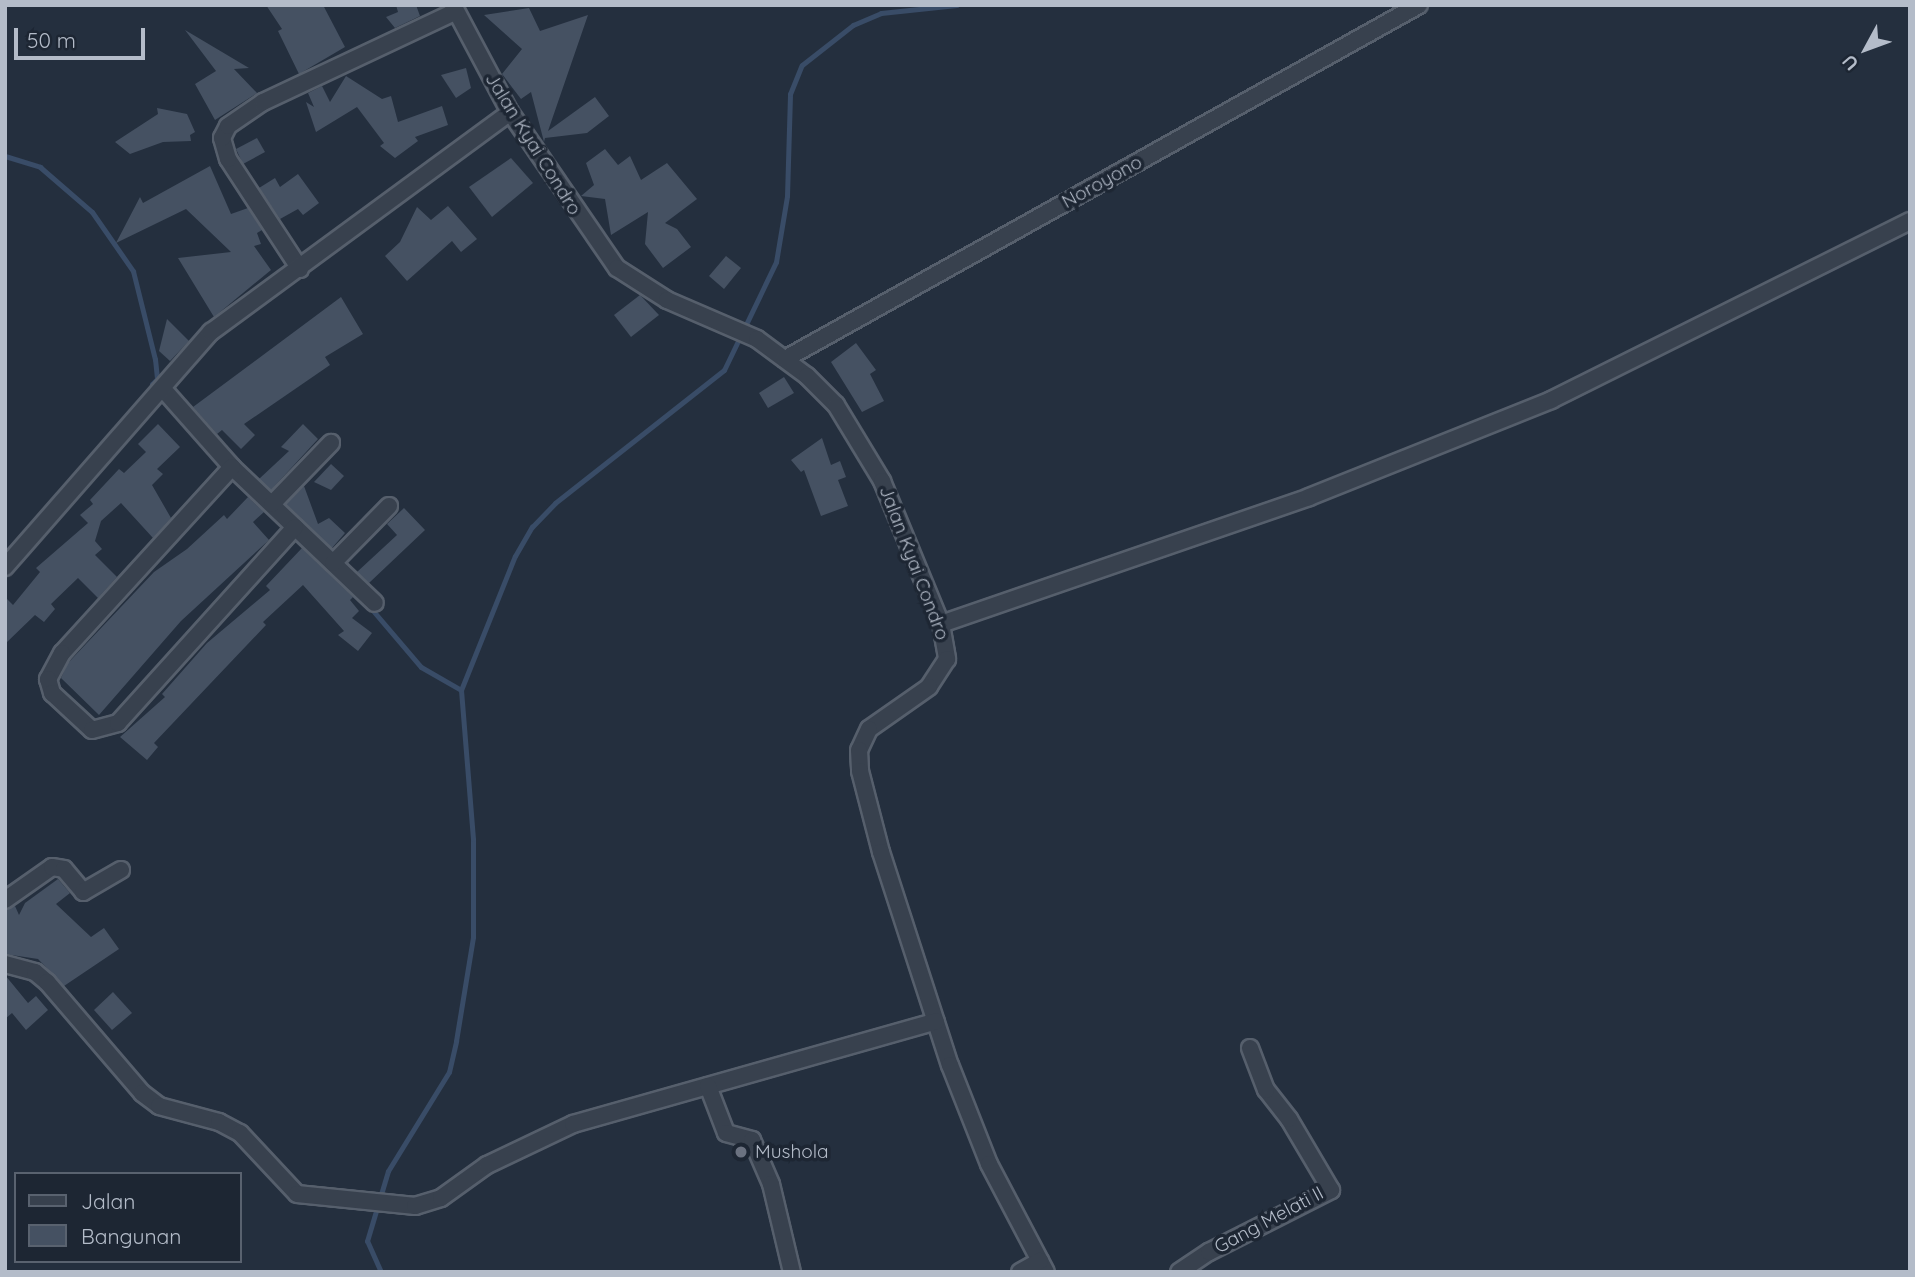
<!DOCTYPE html>
<style>
body{margin:0}
#map{position:relative;width:1915px;height:1277px;overflow:hidden;background:#242f3e;font-family:Quicksand,sans-serif}
div>[style]{position:absolute}
[style*='--x']{left:calc(var(--x)*1px);top:calc(var(--y)*1px);width:calc(var(--w)*1px);rotate:calc(var(--a)*1deg)}
.stream>*{height:5px;margin:-2.5px;padding:0 2.5px;transform-origin:2.5px;border-radius:2.5px;background:#394c67}
.building>*{inset:0;background:#455162}
.roads{filter:drop-shadow(2px 0 #565f6c) drop-shadow(-2px 0 #565f6c) drop-shadow(0 2px #565f6c) drop-shadow(0 -2px #565f6c)}
.street>*{height:16px;margin:-8px;padding:0 8px;transform-origin:8px;border-radius:8px;background:#38414e}
.dots>*{width:19px;height:19px;translate:-50% -50%;box-sizing:border-box;border:4px solid #1d2633;border-radius:50%}
span{translate:-50% -50%;white-space:nowrap;text-align:center;line-height:1.15;-webkit-text-stroke:7px #1d2633;paint-order:stroke}
.street-label{font-size:19px;color:#b4bcc9}
.poi-label{font-size:19px;color:#b4bcc9}
.left{translate:0 -50%;text-align:left}
.frame{position:absolute;inset:0;border:7px solid #b4bcc9;pointer-events:none}
.legend{position:absolute;left:14px;top:1172px;width:228px;height:91px;box-sizing:border-box;background:#1d2633;border:2px solid #59626f;margin:0;padding:9px 12px;list-style:none;font-size:21px;color:#b4bcc9}
.legend li{display:flex;align-items:center;gap:14px;height:35px}
.legend b{width:35px;border:2px solid #59626f}
.north{position:absolute;left:1831px;top:14px;width:70px;height:70px;-webkit-text-stroke:5px #1d2633;paint-order:stroke;rotate:229deg;font-size:19px;font-weight:700;line-height:28px;text-align:center;color:#b4bcc9}
.north::after{content:'';display:block;margin:auto;width:24px;height:32px;background:#b4bcc9;clip-path:polygon(50% 0,100% 100%,50% 72%,0 100%)}
.scale{position:absolute;left:14px;top:28px;width:131px;height:32px;box-sizing:border-box;border:4px solid #b4bcc9;border-top:0;padding-left:9px;font-size:21px;line-height:24px;white-space:nowrap;color:#b4bcc9;-webkit-text-stroke:5px #1d2633;paint-order:stroke}
</style>
<div id="map">
<div class="stream">
<div style="--x:5;--y:156;--w:37;--a:17"></div>
<div style="--x:40;--y:167;--w:69;--a:40.9"></div>
<div style="--x:92;--y:212;--w:72;--a:55.2"></div>
<div style="--x:133;--y:271;--w:91;--a:76"></div>
<div style="--x:155;--y:359;--w:20;--a:84"></div>
<div style="--x:157;--y:379;--w:7;--a:135"></div>
<div style="--x:152;--y:384;--w:7;--a:45"></div>
<div style="--x:369;--y:606;--w:80;--a:49.6"></div>
<div style="--x:421;--y:667;--w:46;--a:29.9"></div>
<div style="--x:381;--y:1272;--w:34;--a:-114"></div>
<div style="--x:367;--y:1241;--w:73;--a:-73.3"></div>
<div style="--x:388;--y:1171;--w:116;--a:-58.4"></div>
<div style="--x:449;--y:1072;--w:32;--a:-77"></div>
<div style="--x:456;--y:1041;--w:105;--a:-80.7"></div>
<div style="--x:473;--y:937;--w:98;--a:-90"></div>
<div style="--x:473;--y:839;--w:149;--a:-94.6"></div>
<div style="--x:461;--y:690;--w:144;--a:-68.1"></div>
<div style="--x:515;--y:556;--w:34;--a:-60"></div>
<div style="--x:532;--y:527;--w:33;--a:-46"></div>
<div style="--x:555;--y:503;--w:215;--a:-38.2"></div>
<div style="--x:724;--y:370;--w:120;--a:-64.3"></div>
<div style="--x:776;--y:262;--w:67;--a:-80.5"></div>
<div style="--x:787;--y:196;--w:102;--a:-88.3"></div>
<div style="--x:790;--y:94;--w:31;--a:-68"></div>
<div style="--x:802;--y:65;--w:65;--a:-38.1"></div>
<div style="--x:853;--y:25;--w:30;--a:-23"></div>
<div style="--x:881;--y:13;--w:76;--a:-6"></div>
</div>
<div class="building">
<div style="clip-path:polygon(266px 5px,323px 5px,345px 47px,299px 74px,278px 31px,282px 29px)"></div>
<div style="clip-path:polygon(396px 5px,416px 5px,420px 16px,395px 28px,386px 17px,398px 12px)"></div>
<div style="clip-path:polygon(529px 8px,540px 31px,588px 15px,548px 131px,595px 97px,609px 116px,587px 133px,545px 138px,544px 142px,531px 92px,521px 99px,502px 74px,522px 49px,484px 15px)"></div>
<div style="clip-path:polygon(185px 30px,249px 68px,234px 69px,257px 93px,215px 120px,195px 84px,216px 71px)"></div>
<div style="clip-path:polygon(466px 68px,471px 88px,456px 98px,441px 75px)"></div>
<div style="clip-path:polygon(346px 76px,382px 99px,391px 96px,398px 122px,442px 106px,448px 125px,415px 137px,418px 141px,395px 158px,380px 146px,384px 143px,357px 107px,316px 132px,306px 102px,314px 107px,308px 93px,322px 86px,330px 102px)"></div>
<div style="clip-path:polygon(157px 108px,187px 114px,195px 132px,190px 135px,191px 141px,163px 142px,130px 154px,115px 142px,158px 114px)"></div>
<div style="clip-path:polygon(257px 138px,265px 152px,243px 164px,236px 149px)"></div>
<div style="clip-path:polygon(605px 149px,618px 165px,630px 156px,641px 180px,667px 163px,697px 199px,665px 223px,677px 229px,691px 247px,663px 268px,645px 244px,648px 212px,611px 235px,605px 199px,581px 196px,594px 185px,586px 163px)"></div>
<div style="clip-path:polygon(511px 158px,533px 183px,492px 217px,469px 187px)"></div>
<div style="clip-path:polygon(210px 166px,231px 214px,248px 208px,262px 230px,257px 233px,261px 244px,254px 246px,271px 270px,214px 317px,178px 258px,231px 252px,186px 209px,116px 243px,140px 197px,143px 203px)"></div>
<div style="clip-path:polygon(298px 174px,319px 203px,303px 215px,298px 209px,280px 219px,259px 188px,275px 178px,280px 187px)"></div>
<div style="clip-path:polygon(448px 206px,477px 239px,461px 252px,452px 241px,407px 281px,385px 256px,400px 242px,417px 207px,431px 220px)"></div>
<div style="clip-path:polygon(726px 256px,741px 268px,724px 289px,709px 276px)"></div>
<div style="clip-path:polygon(640px 295px,659px 315px,631px 337px,614px 315px)"></div>
<div style="clip-path:polygon(341px 297px,363px 334px,325px 357px,330px 365px,244px 424px,255px 435px,241px 449px,222px 430px,217px 434px,193px 407px)"></div>
<div style="clip-path:polygon(167px 319px,189px 341px,170px 361px,159px 351px)"></div>
<div style="clip-path:polygon(856px 343px,876px 370px,870px 374px,884px 401px,862px 412px,831px 362px)"></div>
<div style="clip-path:polygon(784px 377px,794px 393px,768px 408px,759px 393px)"></div>
<div style="clip-path:polygon(158px 424px,180px 447px,157px 469px,163px 474px,152px 485px,171px 518px,153px 538px,121px 503px,101px 521px,95px 541px,102px 549px,95px 555px,117px 577px,98px 598px,78px 578px,51px 604px,55px 609px,44px 622px,35px 615px,5px 644px,5px 597px,13px 605px,40px 572px,36px 568px,88px 523px,80px 515px,93px 504px,90px 500px,119px 469px,124px 473px,146px 452px,138px 444px)"></div>
<div style="clip-path:polygon(303px 424px,318px 439px,271px 490px,259px 479px,289px 451px,281px 447px)"></div>
<div style="clip-path:polygon(822px 438px,831px 465px,840px 461px,846px 477px,838px 480px,848px 506px,821px 516px,804px 470px,801px 472px,791px 460px)"></div>
<div style="clip-path:polygon(331px 464px,344px 476px,331px 490px,314px 482px)"></div>
<div style="clip-path:polygon(304px 486px,318px 524px,329px 518px,345px 533px,332px 548px,286px 504px)"></div>
<div style="clip-path:polygon(248px 497px,264px 512px,253px 522px,269px 540px,181px 621px,99px 715px,61px 678px,68px 663px,154px 572px,187px 549px,224px 515px,227px 519px)"></div>
<div style="clip-path:polygon(404px 508px,425px 530px,369px 583px,357px 572px,397px 535px,387px 524px)"></div>
<div style="clip-path:polygon(302px 548px,353px 597px,350px 600px,359px 611px,352px 618px,372px 633px,358px 651px,338px 635px,344px 631px,303px 585px,263px 622px,266px 625px,154px 743px,158px 747px,147px 760px,120px 737px,165px 697px,162px 694px,207px 643px,270px 590px,266px 586px)"></div>
<div style="clip-path:polygon(58px 879px,70px 893px,56px 904px,91px 937px,104px 928px,119px 949px,64px 986px,38px 959px,5px 954px,5px 910px,15px 906px,19px 915px,25px 903px)"></div>
<div style="clip-path:polygon(5px 975px,28px 1003px,36px 996px,48px 1010px,26px 1030px,12px 1013px,5px 1019px)"></div>
<div style="clip-path:polygon(113px 992px,132px 1013px,112px 1030px,94px 1010px)"></div>
</div>
<div class="roads">
<div class="street">
<div style="--x:453;--y:5;--w:121;--a:62"></div>
<div style="--x:510;--y:112;--w:189;--a:55.6"></div>
<div style="--x:617;--y:268;--w:59;--a:32.6"></div>
<div style="--x:667;--y:300;--w:98;--a:23.4"></div>
<div style="--x:757;--y:339;--w:62;--a:36.5"></div>
<div style="--x:807;--y:376;--w:41;--a:45"></div>
<div style="--x:836;--y:405;--w:89;--a:58.8"></div>
<div style="--x:882;--y:481;--w:155;--a:67.6"></div>
<div style="--x:941;--y:624;--w:36;--a:80"></div>
<div style="--x:947;--y:659;--w:33;--a:123"></div>
<div style="--x:929;--y:687;--w:73;--a:145"></div>
<div style="--x:869;--y:729;--w:23;--a:115"></div>
<div style="--x:859;--y:750;--w:21;--a:87"></div>
<div style="--x:860;--y:771;--w:84;--a:75.5"></div>
<div style="--x:881;--y:852;--w:224;--a:72.1"></div>
<div style="--x:950;--y:1065;--w:106;--a:68.5"></div>
<div style="--x:989;--y:1164;--w:122;--a:62.2"></div>
<div style="--x:300;--y:269;--w:131;--a:-123.2"></div>
<div style="--x:228;--y:159;--w:22;--a:-106"></div>
<div style="--x:222;--y:138;--w:13;--a:-63"></div>
<div style="--x:228;--y:126;--w:42;--a:-34.4"></div>
<div style="--x:263;--y:102;--w:213;--a:-25.2"></div>
<div style="--x:785;--y:359;--w:726;--a:-29.18"></div>
<div style="--x:163;--y:389;--w:104;--a:48.5"></div>
<div style="--x:232;--y:467;--w:197;--a:43.6"></div>
<div style="--x:232;--y:467;--w:252;--a:132.4"></div>
<div style="--x:62;--y:653;--w:30;--a:118"></div>
<div style="--x:48;--y:679;--w:15;--a:74"></div>
<div style="--x:52;--y:693;--w:54;--a:42.8"></div>
<div style="--x:92;--y:730;--w:27;--a:-15"></div>
<div style="--x:118;--y:723;--w:264;--a:-47.9"></div>
<div style="--x:272;--y:504;--w:85;--a:-46"></div>
<div style="--x:333;--y:563;--w:80;--a:-45.5"></div>
<div style="--x:5;--y:567;--w:313;--a:-48.8"></div>
<div style="--x:211;--y:332;--w:371;--a:-36.3"></div>
<div style="--x:941;--y:624;--w:389;--a:-19"></div>
<div style="--x:1309;--y:497;--w:261;--a:-21.8"></div>
<div style="--x:1551;--y:400;--w:401;--a:-26.5"></div>
<div style="--x:5;--y:900;--w:57;--a:-35.1"></div>
<div style="--x:52;--y:867;--w:12;--a:9"></div>
<div style="--x:64;--y:869;--w:30;--a:50"></div>
<div style="--x:83;--y:892;--w:44;--a:-30.1"></div>
<div style="--x:5;--y:964;--w:31;--a:15"></div>
<div style="--x:35;--y:972;--w:16;--a:40"></div>
<div style="--x:47;--y:982;--w:146;--a:49.4"></div>
<div style="--x:142;--y:1093;--w:21;--a:37"></div>
<div style="--x:159;--y:1106;--w:62;--a:14.9"></div>
<div style="--x:219;--y:1122;--w:24;--a:28"></div>
<div style="--x:240;--y:1133;--w:83;--a:46.9"></div>
<div style="--x:297;--y:1194;--w:119;--a:5.8"></div>
<div style="--x:415;--y:1206;--w:27;--a:-17"></div>
<div style="--x:441;--y:1198;--w:57;--a:-35.7"></div>
<div style="--x:487;--y:1165;--w:95;--a:-25.5"></div>
<div style="--x:573;--y:1124;--w:377;--a:-15.8"></div>
<div style="--x:708;--y:1086;--w:50;--a:69"></div>
<div style="--x:726;--y:1133;--w:27;--a:15"></div>
<div style="--x:752;--y:1140;--w:48;--a:66.6"></div>
<div style="--x:771;--y:1184;--w:90;--a:76.6"></div>
<div style="--x:1020;--y:1272;--w:23;--a:-29"></div>
<div style="--x:1179;--y:1272;--w:36;--a:-34"></div>
<div style="--x:1209;--y:1252;--w:137;--a:-26.9"></div>
<div style="--x:1331;--y:1190;--w:82;--a:-120.6"></div>
<div style="--x:1289;--y:1119;--w:37;--a:-128"></div>
<div style="--x:1266;--y:1090;--w:45;--a:-110.9"></div>
</div>
</div>
<div class="dots">
<div style="left:741px;top:1152px;background:#6b7280"></div>
</div>
<div class="street-label">
<span style="left:533px;top:144px;rotate:58deg">Jalan Kyai Condro</span>
<span style="left:1102px;top:182px;rotate:-29deg">Noroyono</span>
<span style="left:914px;top:563px;rotate:69deg">Jalan Kyai Condro</span>
<span style="left:1269px;top:1220px;rotate:-28deg">Gang Melati II</span>
</div>
<div class="poi-label">
<span class="left" style="left:755px;top:1152px">Mushola</span>
</div>
<div class="frame"></div>
<ul class="legend">
<li><b style="height:9px;background:#38414e"></b>Jalan</li>
<li><b style="height:19px;background:#455162"></b>Bangunan</li>
</ul>
<div class="north">U</div>
<div class="scale">50 m</div>
</div>
